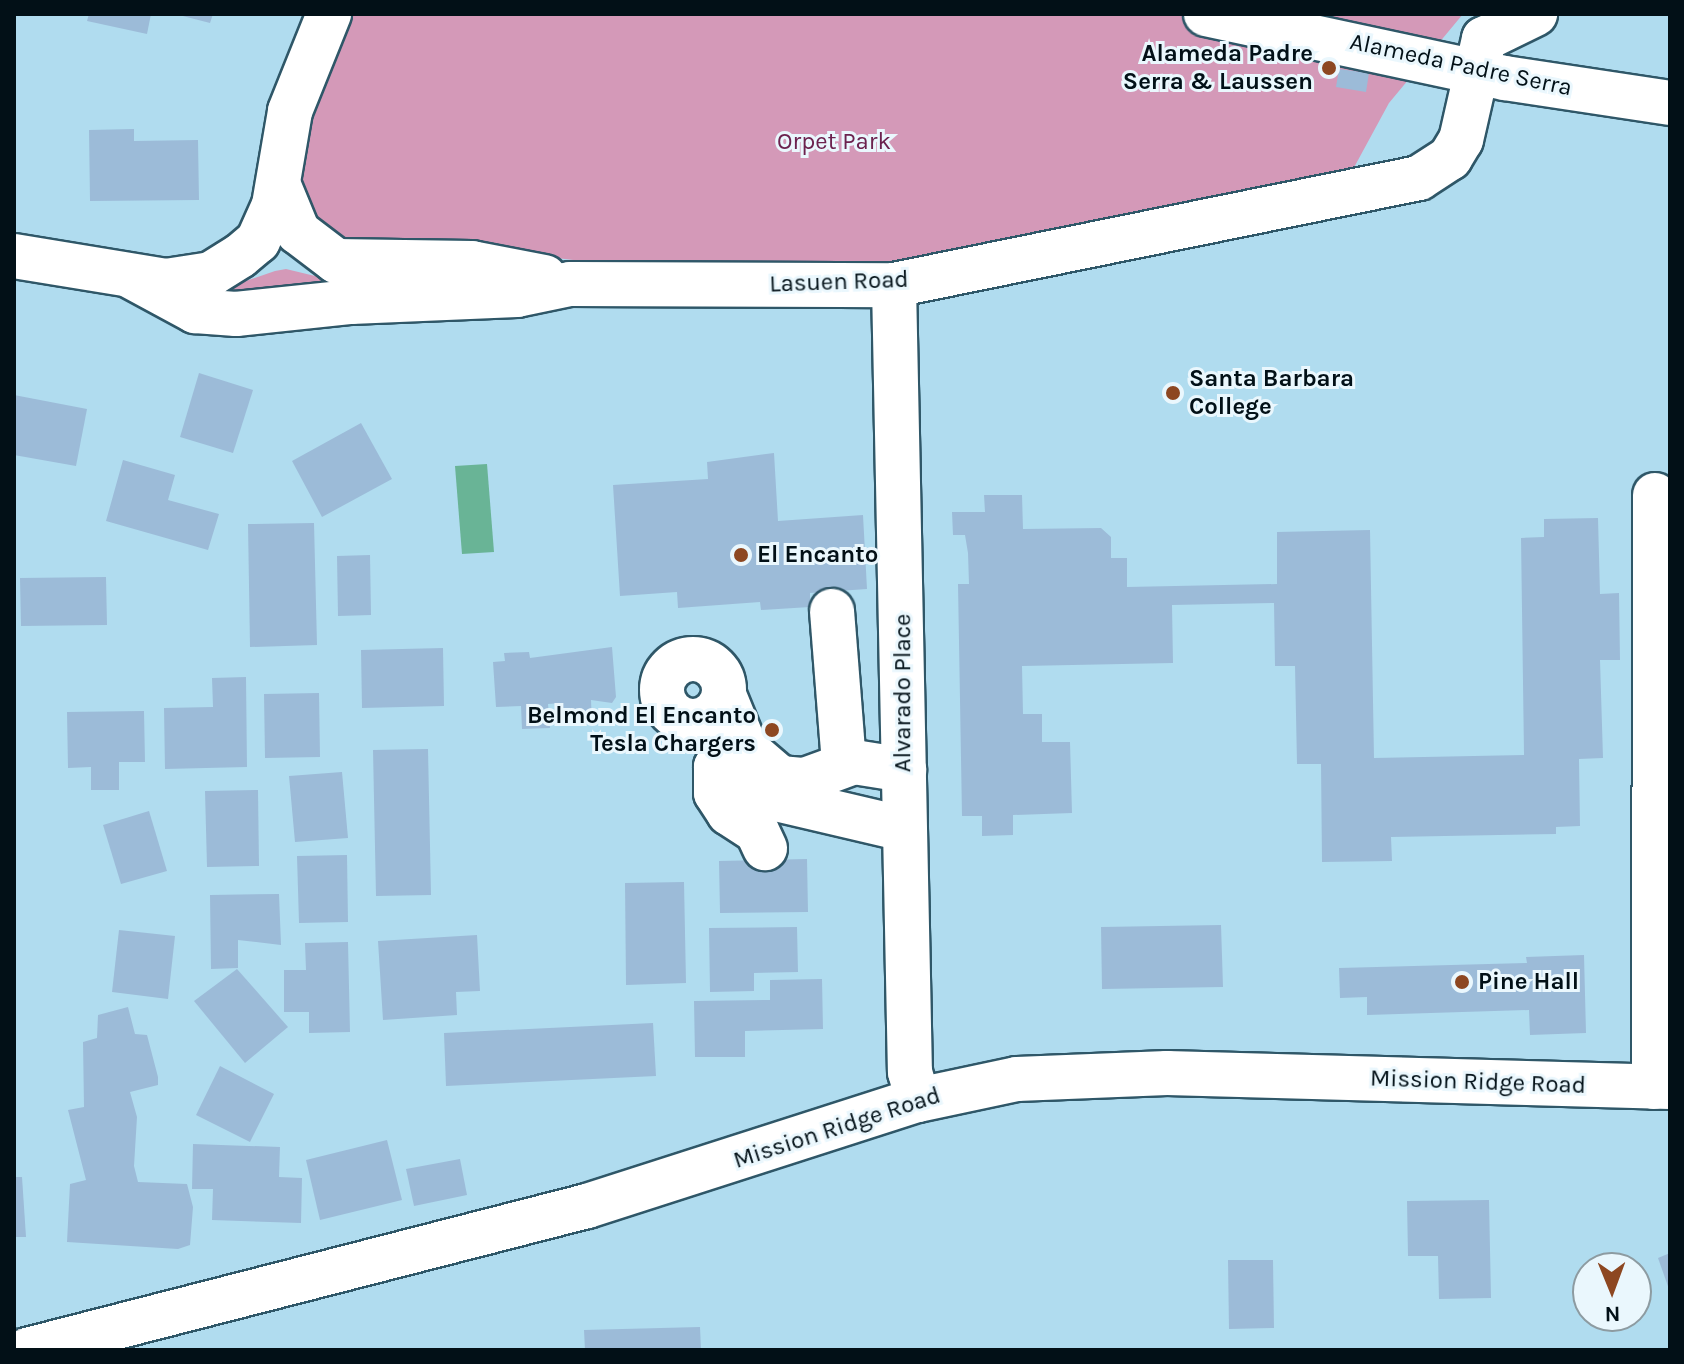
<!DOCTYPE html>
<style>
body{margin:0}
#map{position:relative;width:1684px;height:1364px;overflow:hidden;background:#b0dcef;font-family:Karla,sans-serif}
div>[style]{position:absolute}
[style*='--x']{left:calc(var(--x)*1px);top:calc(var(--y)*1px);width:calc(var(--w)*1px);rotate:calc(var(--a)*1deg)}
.green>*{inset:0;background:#d499b8}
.water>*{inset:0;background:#69b496}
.building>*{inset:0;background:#9cbbd8}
.roads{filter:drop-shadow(2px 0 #2f5768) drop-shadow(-2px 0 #2f5768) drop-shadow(0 2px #2f5768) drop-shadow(0 -2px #2f5768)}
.minor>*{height:44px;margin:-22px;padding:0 22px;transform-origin:22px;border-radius:22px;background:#fff}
.minor>.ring{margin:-22px;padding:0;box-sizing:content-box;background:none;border:44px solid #fff;border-radius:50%}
.dots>*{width:22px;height:22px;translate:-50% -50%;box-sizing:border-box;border:4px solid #eaf7fd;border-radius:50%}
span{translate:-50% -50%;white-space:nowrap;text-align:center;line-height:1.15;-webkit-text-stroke:6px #eaf7fd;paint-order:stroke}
.poi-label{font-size:24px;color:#021017;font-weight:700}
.right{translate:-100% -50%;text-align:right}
.left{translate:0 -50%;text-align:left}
.street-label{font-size:24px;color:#021017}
.park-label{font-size:24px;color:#6c224f}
.frame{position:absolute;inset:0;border:16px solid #021017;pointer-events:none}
.north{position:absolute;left:1572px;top:1252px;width:80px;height:80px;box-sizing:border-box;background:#eaf7fd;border:2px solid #8d9ba1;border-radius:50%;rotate:179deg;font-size:22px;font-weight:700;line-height:32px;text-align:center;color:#021017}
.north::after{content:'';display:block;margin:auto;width:28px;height:36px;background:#8d4721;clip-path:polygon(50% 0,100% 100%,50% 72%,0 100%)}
</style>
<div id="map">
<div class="green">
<div style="clip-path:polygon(352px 14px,1463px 14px,1389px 103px,1351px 173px,922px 264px,666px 271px,472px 248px,328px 239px,303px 202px,301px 137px)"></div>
<div style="clip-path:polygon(286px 269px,344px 283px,208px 294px,275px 271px)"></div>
</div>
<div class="water">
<div style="clip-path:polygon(487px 464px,494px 552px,462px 554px,455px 466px)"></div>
</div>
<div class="building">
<div style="clip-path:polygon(89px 14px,151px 14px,147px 34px,87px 21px)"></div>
<div style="clip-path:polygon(175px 14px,213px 14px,210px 23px)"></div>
<div style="clip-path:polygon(1339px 69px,1369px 73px,1366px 92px,1336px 87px)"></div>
<div style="clip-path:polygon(134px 129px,134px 141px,198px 140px,199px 200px,90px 201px,89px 130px)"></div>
<div style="clip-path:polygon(199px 373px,253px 390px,233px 453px,180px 437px)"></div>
<div style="clip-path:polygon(14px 395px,87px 409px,76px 466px,14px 455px)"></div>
<div style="clip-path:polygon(361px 423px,392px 479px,322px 517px,292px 461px)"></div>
<div style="clip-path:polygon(774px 453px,778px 521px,863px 515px,867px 589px,810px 593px,810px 607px,761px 610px,760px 602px,678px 608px,677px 592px,620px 596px,613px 485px,708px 479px,707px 462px)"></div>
<div style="clip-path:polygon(123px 460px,175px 475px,168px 500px,219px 514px,208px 550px,106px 521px)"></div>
<div style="clip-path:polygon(984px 495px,1022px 495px,1023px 529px,1101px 528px,1111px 537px,1111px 558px,1127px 558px,1127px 587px,1277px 584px,1277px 532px,1370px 530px,1374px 758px,1524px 755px,1521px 538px,1544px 537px,1544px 519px,1598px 518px,1600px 594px,1619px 593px,1620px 660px,1600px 660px,1603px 758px,1579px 759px,1580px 826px,1556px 827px,1556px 834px,1391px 837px,1392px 861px,1322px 862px,1321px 764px,1297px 764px,1295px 666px,1275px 666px,1274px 603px,1172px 605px,1173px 663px,1022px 666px,1023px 714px,1042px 714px,1042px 742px,1070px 742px,1072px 813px,1013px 815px,1013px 835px,982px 836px,982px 816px,962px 816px,958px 584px,969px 584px,968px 553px,965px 535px,953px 535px,952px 512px,985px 512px)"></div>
<div style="clip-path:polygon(314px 523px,317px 645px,250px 647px,248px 524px)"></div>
<div style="clip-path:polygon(370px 555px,371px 615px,338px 616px,337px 556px)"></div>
<div style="clip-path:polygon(106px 577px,107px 625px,21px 626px,20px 578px)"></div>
<div style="clip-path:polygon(612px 647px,616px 697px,612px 703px,591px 700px,592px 724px,564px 726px,562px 703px,548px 704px,550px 728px,522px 729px,521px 706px,496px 707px,493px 662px,505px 661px,504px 653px,529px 652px,530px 658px)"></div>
<div style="clip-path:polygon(443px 648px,444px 706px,362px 708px,361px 650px)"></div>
<div style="clip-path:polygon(246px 677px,247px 767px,165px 769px,164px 708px,213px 707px,212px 678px)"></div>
<div style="clip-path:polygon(319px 693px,320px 757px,265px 758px,264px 694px)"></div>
<div style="clip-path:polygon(144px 711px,145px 762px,119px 762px,119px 790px,91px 790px,91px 767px,68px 768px,67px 712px)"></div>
<div style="clip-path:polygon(428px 749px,431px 895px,376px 896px,373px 750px)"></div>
<div style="clip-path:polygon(342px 772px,348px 838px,295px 842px,289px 776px)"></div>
<div style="clip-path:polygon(258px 790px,259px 866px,207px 867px,205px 791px)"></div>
<div style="clip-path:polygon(149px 811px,167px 871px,121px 884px,103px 825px)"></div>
<div style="clip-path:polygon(347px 855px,348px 922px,299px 923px,297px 856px)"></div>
<div style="clip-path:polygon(807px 859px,808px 912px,720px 913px,719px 861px)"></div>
<div style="clip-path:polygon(684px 882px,686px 983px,626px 985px,625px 883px)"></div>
<div style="clip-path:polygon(279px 894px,281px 945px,238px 940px,238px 968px,211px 969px,210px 895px)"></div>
<div style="clip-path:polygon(1221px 925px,1223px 987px,1102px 989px,1101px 927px)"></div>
<div style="clip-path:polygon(797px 927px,798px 972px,754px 973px,754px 991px,710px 992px,709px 928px)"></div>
<div style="clip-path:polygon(119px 930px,175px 936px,168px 999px,112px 992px)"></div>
<div style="clip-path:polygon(477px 935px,480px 991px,456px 992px,457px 1015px,383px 1020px,378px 941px)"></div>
<div style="clip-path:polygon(348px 942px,350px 1032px,309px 1033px,309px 1012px,284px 1012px,284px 970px,306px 970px,305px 943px)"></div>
<div style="clip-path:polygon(1584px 955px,1586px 1033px,1530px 1035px,1529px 1010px,1367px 1015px,1367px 997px,1340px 998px,1339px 968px,1527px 963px,1526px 957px)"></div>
<div style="clip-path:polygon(237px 969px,288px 1027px,245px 1063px,194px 1001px)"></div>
<div style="clip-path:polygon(822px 979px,823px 1029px,745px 1031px,745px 1057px,695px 1057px,694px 1001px,770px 1000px,770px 980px)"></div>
<div style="clip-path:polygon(128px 1007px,135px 1034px,147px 1035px,158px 1077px,158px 1085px,130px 1092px,137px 1117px,134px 1166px,138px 1182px,187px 1184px,193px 1207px,190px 1245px,178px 1249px,67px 1242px,70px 1184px,86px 1180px,68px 1110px,84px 1107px,83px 1042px,97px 1038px,98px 1015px)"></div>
<div style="clip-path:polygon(653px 1023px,656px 1076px,446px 1086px,444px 1033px)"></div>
<div style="clip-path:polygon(220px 1066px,274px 1094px,250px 1142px,196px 1115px)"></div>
<div style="clip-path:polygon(387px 1140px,402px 1200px,320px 1220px,306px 1160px)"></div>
<div style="clip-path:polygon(193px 1144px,280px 1147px,279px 1177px,302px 1178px,301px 1223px,212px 1220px,213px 1189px,192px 1189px)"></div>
<div style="clip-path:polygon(460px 1159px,467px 1195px,414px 1206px,406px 1169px)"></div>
<div style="clip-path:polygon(14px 1177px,22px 1177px,26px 1237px,14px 1237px)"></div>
<div style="clip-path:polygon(1489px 1200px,1491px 1298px,1439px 1299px,1438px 1256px,1408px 1256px,1407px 1201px)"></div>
<div style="clip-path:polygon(1670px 1253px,1670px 1292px,1658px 1258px)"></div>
<div style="clip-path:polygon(1228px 1260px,1273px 1260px,1274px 1328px,1229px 1329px)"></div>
<div style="clip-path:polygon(700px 1327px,701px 1350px,585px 1350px,584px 1330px)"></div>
</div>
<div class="roads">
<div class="minor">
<div style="--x:1206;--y:14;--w:306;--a:12.1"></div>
<div style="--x:1505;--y:78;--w:167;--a:8.6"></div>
<div style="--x:279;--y:186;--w:50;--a:67.6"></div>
<div style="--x:298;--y:232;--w:48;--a:37.3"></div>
<div style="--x:336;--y:261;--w:136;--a:0.8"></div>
<div style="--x:472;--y:263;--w:74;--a:10.9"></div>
<div style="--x:14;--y:256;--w:154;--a:9.3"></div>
<div style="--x:166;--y:281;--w:46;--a:-8.8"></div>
<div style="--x:211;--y:274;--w:34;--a:-32"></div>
<div style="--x:240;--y:256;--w:23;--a:-40"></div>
<div style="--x:258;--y:241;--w:39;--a:-66"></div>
<div style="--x:274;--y:205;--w:95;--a:-80.3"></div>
<div style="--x:290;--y:111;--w:105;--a:-68.1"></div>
<div style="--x:132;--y:277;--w:72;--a:28.4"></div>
<div style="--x:195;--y:311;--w:41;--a:4.2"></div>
<div style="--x:236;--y:314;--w:116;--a:-6"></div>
<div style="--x:351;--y:302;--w:166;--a:-2.4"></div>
<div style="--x:517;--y:295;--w:54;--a:-11.7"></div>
<div style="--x:570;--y:284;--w:324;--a:0.2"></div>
<div style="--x:894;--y:285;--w:536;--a:-11.52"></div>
<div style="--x:1419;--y:178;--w:37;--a:-33"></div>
<div style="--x:1450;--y:158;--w:21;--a:-59"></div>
<div style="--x:1461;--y:140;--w:104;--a:-77.2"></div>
<div style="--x:1484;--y:39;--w:57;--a:-26.1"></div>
<div style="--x:894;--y:285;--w:787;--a:88.84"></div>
<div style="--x:910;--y:1072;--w:29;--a:74"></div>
<div style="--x:832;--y:611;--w:152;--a:85.5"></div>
<div class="ring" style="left:662px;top:659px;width:18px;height:18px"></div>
<div style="--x:724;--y:695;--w:58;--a:67.8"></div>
<div style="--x:746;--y:749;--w:45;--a:40.5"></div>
<div style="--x:780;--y:778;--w:25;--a:5"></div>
<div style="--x:805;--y:780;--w:52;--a:-20.2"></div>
<div style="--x:854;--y:762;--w:51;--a:9.1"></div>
<div style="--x:691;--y:721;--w:47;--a:34.7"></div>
<div style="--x:730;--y:748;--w:62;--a:52.2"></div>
<div style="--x:768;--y:797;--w:140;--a:13.2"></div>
<div style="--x:740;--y:740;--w:36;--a:132"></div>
<div style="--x:716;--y:767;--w:26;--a:90"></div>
<div style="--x:716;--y:793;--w:24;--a:57"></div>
<div style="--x:729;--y:813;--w:33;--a:33"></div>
<div style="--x:757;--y:831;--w:19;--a:65"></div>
<div style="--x:1654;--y:1087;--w:592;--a:-89.9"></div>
<div style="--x:27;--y:1350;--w:578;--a:-14.42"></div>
<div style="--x:587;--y:1206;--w:348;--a:-17.8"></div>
<div style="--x:918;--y:1100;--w:101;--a:-12"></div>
<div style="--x:1017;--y:1079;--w:150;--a:-2.3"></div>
<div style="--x:1167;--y:1073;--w:503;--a:1.59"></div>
</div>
</div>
<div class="dots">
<div style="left:1329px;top:68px;background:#8d4721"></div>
<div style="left:1173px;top:393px;background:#8d4721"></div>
<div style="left:741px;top:555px;background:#8d4721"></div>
<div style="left:772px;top:730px;background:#8d4721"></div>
<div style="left:1462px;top:982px;background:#8d4721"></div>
</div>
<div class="poi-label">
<span class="right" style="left:1313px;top:68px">Alameda Padre<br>Serra &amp; Laussen</span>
<span class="left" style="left:1189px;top:393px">Santa Barbara<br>College</span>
<span class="left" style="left:757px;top:555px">El Encanto</span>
<span class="right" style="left:756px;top:730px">Belmond El Encanto<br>Tesla Chargers</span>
<span class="left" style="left:1478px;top:982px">Pine Hall</span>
</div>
<div class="street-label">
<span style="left:1461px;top:65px;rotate:12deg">Alameda Padre Serra</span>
<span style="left:839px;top:282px;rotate:-2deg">Lasuen Road</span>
<span style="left:903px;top:693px;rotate:-90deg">Alvarado Place</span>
<span style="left:1478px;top:1082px;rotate:2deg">Mission Ridge Road</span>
<span style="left:837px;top:1128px;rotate:-18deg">Mission Ridge Road</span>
</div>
<div class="park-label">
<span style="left:834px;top:142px">Orpet Park</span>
</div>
<div class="frame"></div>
<div class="north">N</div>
</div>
